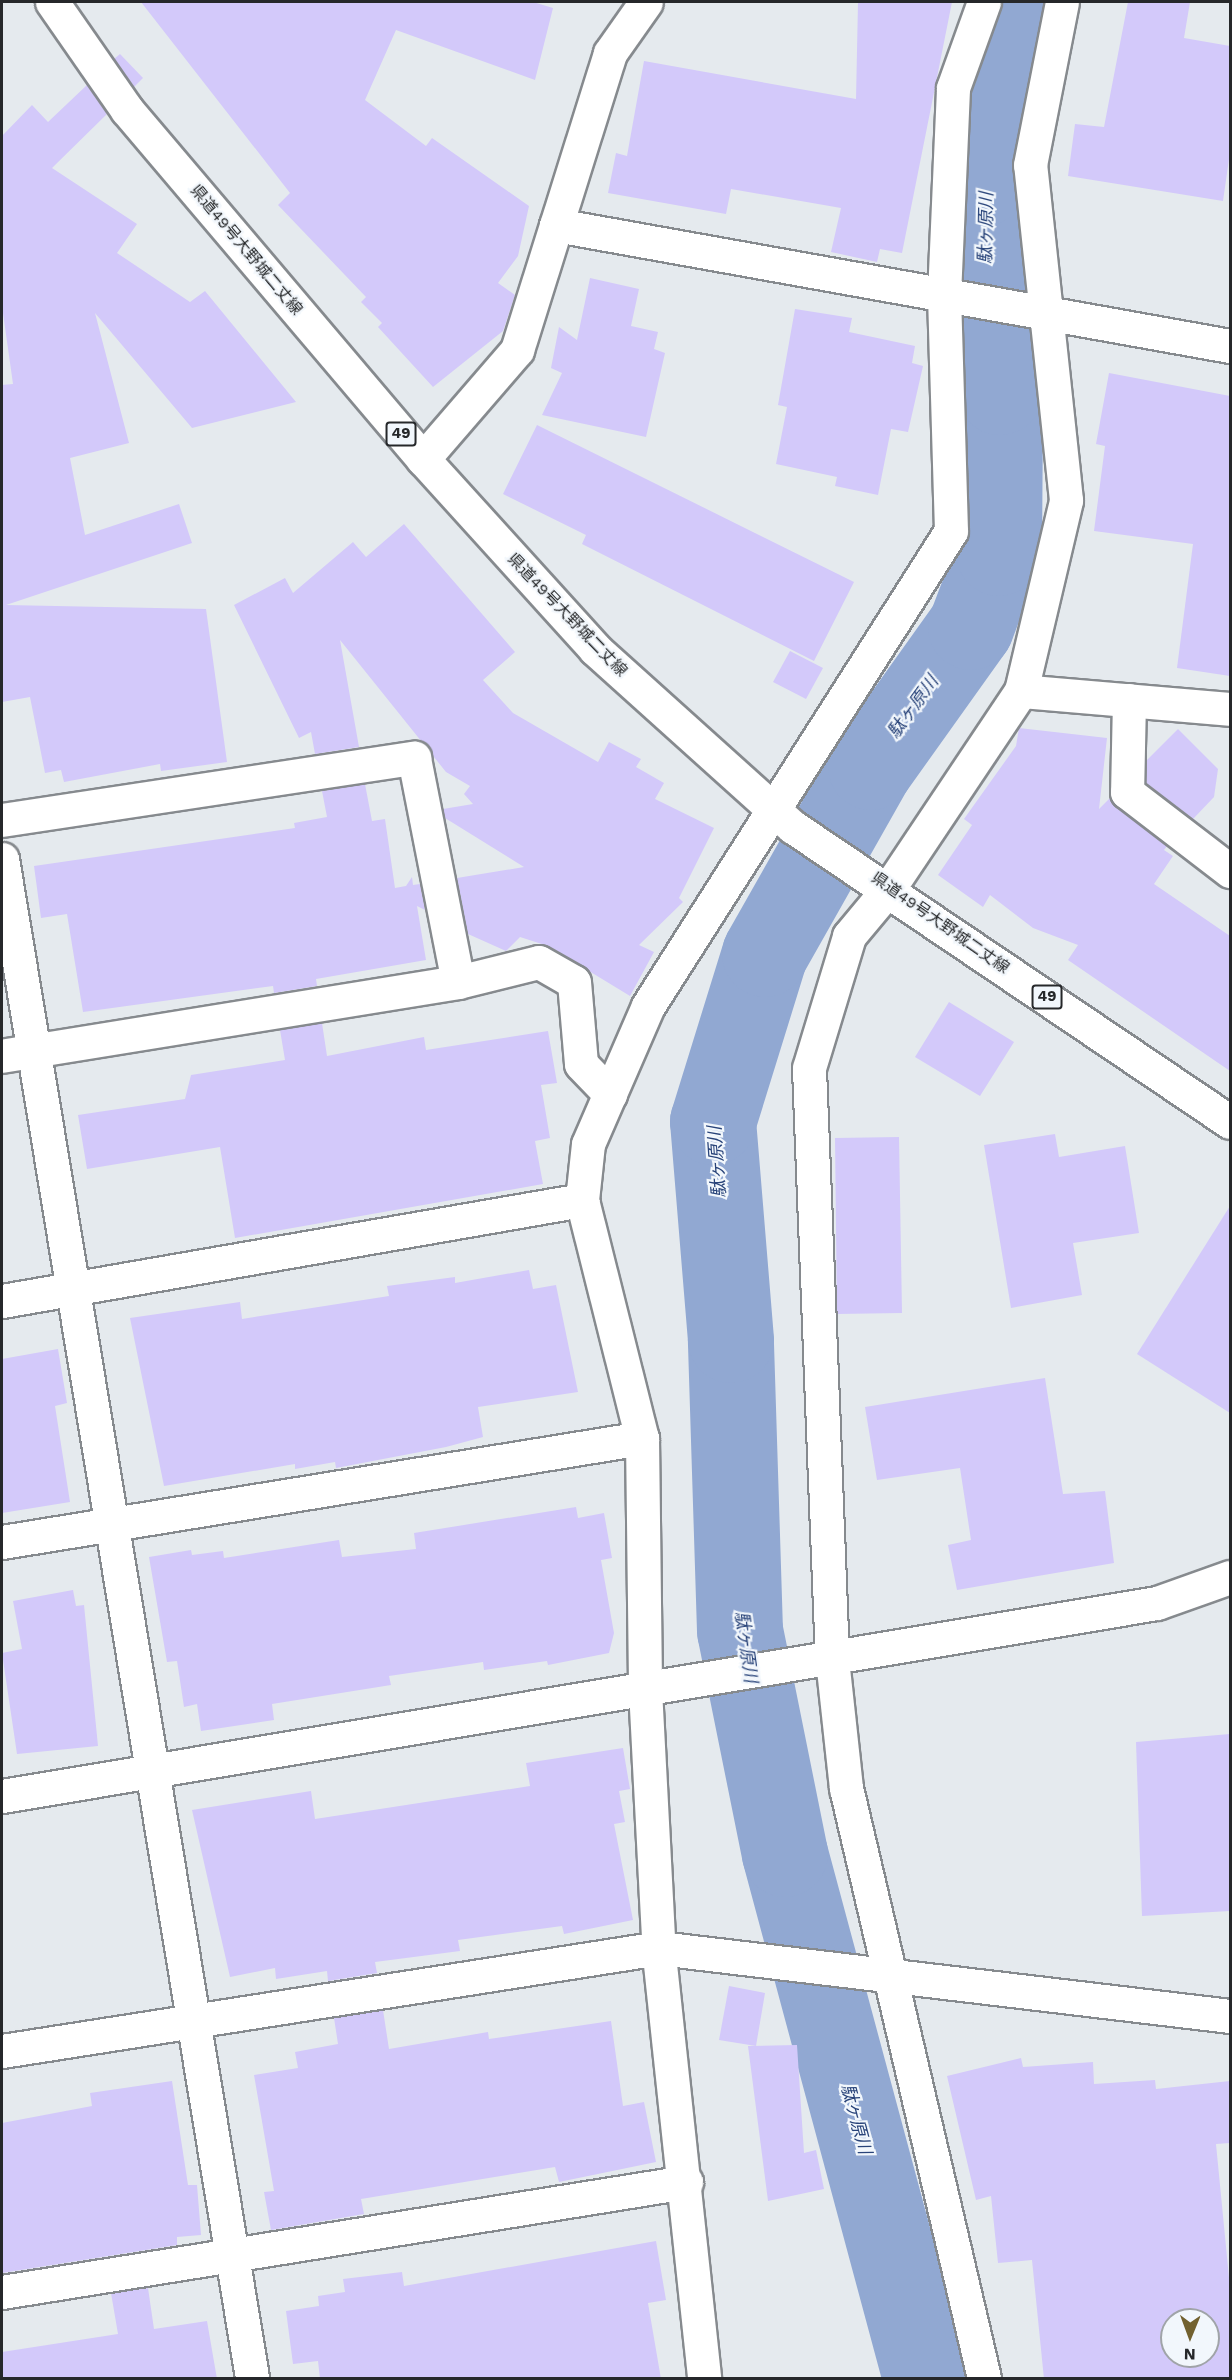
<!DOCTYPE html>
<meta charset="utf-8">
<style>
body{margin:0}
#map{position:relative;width:1232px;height:2380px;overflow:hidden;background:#e5eaee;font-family:"Work Sans","Noto Sans JP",sans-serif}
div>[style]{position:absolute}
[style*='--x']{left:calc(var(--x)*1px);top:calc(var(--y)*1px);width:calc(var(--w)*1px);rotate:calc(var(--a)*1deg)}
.river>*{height:86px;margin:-43px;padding:0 43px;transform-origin:43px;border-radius:43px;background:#91a8d2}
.building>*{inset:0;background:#d3c9fa}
.roads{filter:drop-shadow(2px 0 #868a8e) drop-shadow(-2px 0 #868a8e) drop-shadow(0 2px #868a8e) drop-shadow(0 -2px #868a8e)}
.minor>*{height:33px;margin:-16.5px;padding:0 16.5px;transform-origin:16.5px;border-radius:16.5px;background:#fff}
.tertiary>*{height:33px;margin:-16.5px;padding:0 16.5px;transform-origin:16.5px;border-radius:16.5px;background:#fff}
.primary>*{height:33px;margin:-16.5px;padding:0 16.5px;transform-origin:16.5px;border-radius:16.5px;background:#fff}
span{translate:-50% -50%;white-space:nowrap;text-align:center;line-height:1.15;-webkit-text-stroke:4.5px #f2f7fc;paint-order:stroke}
.shield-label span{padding:2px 4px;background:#f2f7fc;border:2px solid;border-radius:4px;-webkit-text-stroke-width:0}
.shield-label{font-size:15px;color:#26282a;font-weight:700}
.street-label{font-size:16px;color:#26282a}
.water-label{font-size:18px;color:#284379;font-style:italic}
.frame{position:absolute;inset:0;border:3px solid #26282a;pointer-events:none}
.north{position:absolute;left:1160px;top:2308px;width:60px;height:60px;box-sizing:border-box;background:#f2f7fc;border:2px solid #a0a4a8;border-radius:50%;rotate:181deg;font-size:16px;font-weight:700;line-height:24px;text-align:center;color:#26282a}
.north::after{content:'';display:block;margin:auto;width:21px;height:27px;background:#72612f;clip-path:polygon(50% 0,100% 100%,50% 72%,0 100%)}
</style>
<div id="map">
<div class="river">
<div style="--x:926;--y:2378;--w:543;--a:-105.06"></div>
<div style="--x:785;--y:1854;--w:227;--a:-101.4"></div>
<div style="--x:740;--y:1631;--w:291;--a:-91.8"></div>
<div style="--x:731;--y:1340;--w:219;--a:-94.7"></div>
<div style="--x:713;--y:1122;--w:176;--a:-72.8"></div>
<div style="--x:765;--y:954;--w:215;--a:-60.5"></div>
<div style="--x:871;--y:767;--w:172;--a:-54.5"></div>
<div style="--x:971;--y:627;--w:79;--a:-69.3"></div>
<div style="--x:999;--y:553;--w:161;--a:-89.6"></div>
<div style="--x:1000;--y:392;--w:129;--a:-97.1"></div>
<div style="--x:984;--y:264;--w:82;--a:-88.6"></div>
<div style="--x:986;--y:182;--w:186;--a:-76"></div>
</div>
<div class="building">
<div style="clip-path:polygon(141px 2px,533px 2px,553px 8px,535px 80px,396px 30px,365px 100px,426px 146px,432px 138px,529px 206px,518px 256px,498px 283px,515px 295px,503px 331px,433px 387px,378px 327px,382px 323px,361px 302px,366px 297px,278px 205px,290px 193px)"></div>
<div style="clip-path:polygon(858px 2px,952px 2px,902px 253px,880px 249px,877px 262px,831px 252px,841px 208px,731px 189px,726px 214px,608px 193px,616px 153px,627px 156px,644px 61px,856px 99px)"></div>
<div style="clip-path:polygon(1128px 2px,1190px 2px,1184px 38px,1230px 46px,1230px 152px,1223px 201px,1068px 176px,1075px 124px,1104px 127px)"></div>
<div style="clip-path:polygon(120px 54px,143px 78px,134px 87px,114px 59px)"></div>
<div style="clip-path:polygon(87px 85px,107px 114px,52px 168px,137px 224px,117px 253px,190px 302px,205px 291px,296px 402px,192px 428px,95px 313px,129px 443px,70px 458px,85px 535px,179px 504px,192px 543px,6px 605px,206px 609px,227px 762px,161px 771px,160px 764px,64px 782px,61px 770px,45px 773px,30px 697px,2px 702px,2px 385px,13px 384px,2px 306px,2px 136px,32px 105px,48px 122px)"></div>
<div style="clip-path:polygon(590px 278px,639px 289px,631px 326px,658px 332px,654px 349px,665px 353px,646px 437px,542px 415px,562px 373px,551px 368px,559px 327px,577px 340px)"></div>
<div style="clip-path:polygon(795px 309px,852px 318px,849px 332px,915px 346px,912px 363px,923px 366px,908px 432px,891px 429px,878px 495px,835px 486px,837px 477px,776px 464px,787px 407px,778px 405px)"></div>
<div style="clip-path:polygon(1109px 373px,1230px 396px,1230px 676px,1177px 668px,1193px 544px,1094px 531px,1105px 446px,1096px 444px)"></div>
<div style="clip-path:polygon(537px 425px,854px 582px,814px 661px,582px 544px,586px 535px,503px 494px)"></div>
<div style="clip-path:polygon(404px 524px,515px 652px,483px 680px,513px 713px,598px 762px,609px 742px,641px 759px,636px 767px,664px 783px,655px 799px,714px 828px,679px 898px,683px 902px,639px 945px,654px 952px,630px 996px,548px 946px,520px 937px,506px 951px,468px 934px,457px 878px,524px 867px,445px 818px,443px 809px,473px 804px,464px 794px,470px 786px,446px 772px,340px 640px,359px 747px,315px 754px,311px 732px,299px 738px,234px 605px,285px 578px,293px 593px,353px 542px,366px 557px)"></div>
<div style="clip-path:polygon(790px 651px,823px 668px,806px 699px,773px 682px)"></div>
<div style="clip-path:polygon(1019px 728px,1107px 738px,1099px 809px,1110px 798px,1167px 846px,1164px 850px,1173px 856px,1154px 884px,1230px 936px,1230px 1071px,1068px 960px,1078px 945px,1033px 928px,990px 895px,983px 907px,938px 875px,972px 825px,964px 819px,1016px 746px)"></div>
<div style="clip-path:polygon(1178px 729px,1218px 769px,1214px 797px,1193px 819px,1146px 783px,1146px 761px)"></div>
<div style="clip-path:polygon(365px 784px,372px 821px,385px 819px,395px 888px,406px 886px,412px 877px,413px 885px,420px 884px,425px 910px,417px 906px,426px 960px,316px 979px,317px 986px,274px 993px,273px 986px,83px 1012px,67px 914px,41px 918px,34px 866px,295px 828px,294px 823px,327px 817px,322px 791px)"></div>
<div style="clip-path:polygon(949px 1002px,1014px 1042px,980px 1096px,915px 1057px)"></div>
<div style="clip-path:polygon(322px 1023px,327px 1056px,424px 1037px,426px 1050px,548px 1031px,557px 1083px,541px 1085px,550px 1138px,535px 1141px,543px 1184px,235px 1238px,220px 1147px,87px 1169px,78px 1115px,185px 1099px,191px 1075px,285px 1060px,280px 1030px)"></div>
<div style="clip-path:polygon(1055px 1134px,1059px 1157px,1125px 1146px,1139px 1233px,1073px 1243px,1082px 1295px,1011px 1308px,984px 1145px)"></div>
<div style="clip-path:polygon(899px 1137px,902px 1313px,837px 1314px,835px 1138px)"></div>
<div style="clip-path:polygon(1230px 1206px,1230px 1413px,1137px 1354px)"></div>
<div style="clip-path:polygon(529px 1270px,533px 1289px,556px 1285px,578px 1392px,478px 1407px,483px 1437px,446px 1447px,336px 1468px,335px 1462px,295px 1469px,295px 1464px,164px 1486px,130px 1318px,240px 1302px,242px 1319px,389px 1296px,387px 1286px,455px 1277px,455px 1283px)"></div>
<div style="clip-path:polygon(58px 1349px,67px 1403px,55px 1406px,70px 1502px,2px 1513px,2px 1359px)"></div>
<div style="clip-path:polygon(1045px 1378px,1063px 1494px,1105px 1491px,1114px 1563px,957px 1590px,948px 1545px,971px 1540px,960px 1468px,877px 1480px,865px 1407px)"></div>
<div style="clip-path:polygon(576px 1507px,578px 1518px,604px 1513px,612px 1558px,601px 1560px,614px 1633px,609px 1653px,548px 1665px,547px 1661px,484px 1670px,483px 1662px,389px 1676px,391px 1685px,272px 1704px,274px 1720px,201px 1731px,197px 1704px,184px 1707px,177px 1661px,167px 1662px,149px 1557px,191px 1550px,192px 1555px,223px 1551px,224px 1558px,339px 1540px,342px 1557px,416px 1549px,414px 1533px)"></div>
<div style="clip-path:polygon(73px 1590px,76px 1606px,84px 1605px,98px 1746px,17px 1754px,2px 1653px,22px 1649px,13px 1601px)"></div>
<div style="clip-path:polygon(1230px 1734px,1230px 1911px,1142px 1916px,1136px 1742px)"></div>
<div style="clip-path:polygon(623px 1748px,630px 1789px,619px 1791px,625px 1822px,614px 1824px,633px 1920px,564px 1934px,562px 1926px,458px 1940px,460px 1951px,375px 1962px,377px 1973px,328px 1981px,327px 1971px,276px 1979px,275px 1968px,230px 1977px,192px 1810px,311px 1791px,315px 1819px,530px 1786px,526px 1763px)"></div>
<div style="clip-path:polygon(729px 1986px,765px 1993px,756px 2046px,719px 2040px)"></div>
<div style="clip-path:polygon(383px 2010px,389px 2049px,488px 2032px,489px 2039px,611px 2021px,623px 2106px,644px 2102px,656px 2162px,559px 2182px,555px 2167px,361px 2199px,364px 2214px,271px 2230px,264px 2192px,274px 2191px,254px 2075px,298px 2068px,295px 2052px,338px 2044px,334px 2018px)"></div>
<div style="clip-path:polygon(797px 2045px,804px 2153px,816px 2150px,824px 2189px,768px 2201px,748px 2046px)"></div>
<div style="clip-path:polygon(evenodd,1021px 2058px,1023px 2067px,1093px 2062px,1094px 2084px,1155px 2080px,1156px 2089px,1230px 2081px,1230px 2143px,1216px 2144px,1230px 2288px,1230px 2379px,1044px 2379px,1032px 2260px,998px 2263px,991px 2196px,976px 2200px,947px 2076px,1021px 2058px,1172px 2320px,1208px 2320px,1208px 2356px,1172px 2356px,1172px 2320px)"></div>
<div style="clip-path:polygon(172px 2081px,188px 2185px,197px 2185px,201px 2235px,177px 2237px,177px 2245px,2px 2273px,2px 2123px,92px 2106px,90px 2093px)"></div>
<div style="clip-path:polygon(656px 2241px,666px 2300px,648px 2303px,661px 2379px,320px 2379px,318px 2361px,293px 2364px,286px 2311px,319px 2306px,318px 2296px,345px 2292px,343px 2279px,402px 2272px,404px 2286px)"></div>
<div style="clip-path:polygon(148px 2288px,154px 2329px,207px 2321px,217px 2379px,2px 2379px,2px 2352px,118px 2334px,111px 2293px)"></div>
</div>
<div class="roads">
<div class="minor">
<div style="--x:556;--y:225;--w:685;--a:10.18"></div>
<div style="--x:423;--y:459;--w:144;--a:-49.2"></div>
<div style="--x:517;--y:350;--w:311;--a:-72.6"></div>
<div style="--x:610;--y:53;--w:62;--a:-54.8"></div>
<div style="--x:1021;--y:691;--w:196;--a:-76.7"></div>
<div style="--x:1066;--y:500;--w:337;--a:-96.1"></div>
<div style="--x:1030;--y:165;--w:166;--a:-78.9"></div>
<div style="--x:1129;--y:700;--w:92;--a:91.2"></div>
<div style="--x:1127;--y:792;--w:130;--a:37.5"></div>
<div style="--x:2;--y:820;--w:417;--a:-8.6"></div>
<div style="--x:414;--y:758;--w:228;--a:78.9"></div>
<div style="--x:458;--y:982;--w:462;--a:170.8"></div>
<div style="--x:2;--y:859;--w:1539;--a:80.65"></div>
<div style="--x:458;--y:982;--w:83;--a:-13.9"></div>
<div style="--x:539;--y:962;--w:40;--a:29.7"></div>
<div style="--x:574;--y:982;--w:82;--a:85.1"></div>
<div style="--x:581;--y:1064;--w:42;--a:46"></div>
<div style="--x:582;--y:1200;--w:56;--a:-83.9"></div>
<div style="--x:588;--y:1144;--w:150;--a:-66.5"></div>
<div style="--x:648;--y:1006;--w:563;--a:-57.47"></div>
<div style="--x:951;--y:531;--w:236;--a:-91.7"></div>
<div style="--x:944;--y:295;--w:207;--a:-87.5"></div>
<div style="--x:953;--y:88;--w:91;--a:-70.2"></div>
<div style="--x:2;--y:1301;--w:589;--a:-9.88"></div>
<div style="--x:582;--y:1200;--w:245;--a:75.9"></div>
<div style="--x:642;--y:1438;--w:648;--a:170.77"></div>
<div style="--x:642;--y:1438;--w:251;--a:89.3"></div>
<div style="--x:645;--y:1689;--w:266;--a:87"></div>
<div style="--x:659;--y:1955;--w:425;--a:83.9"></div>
<div style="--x:2;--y:2051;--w:665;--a:-8.91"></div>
<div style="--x:659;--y:1948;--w:575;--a:6.79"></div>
<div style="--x:2;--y:2292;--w:693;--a:-9.14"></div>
<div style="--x:984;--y:2378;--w:606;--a:-103.16"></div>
<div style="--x:846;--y:1788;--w:130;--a:-96.2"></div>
<div style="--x:832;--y:1659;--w:591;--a:-92.23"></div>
<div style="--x:809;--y:1068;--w:138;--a:-73.1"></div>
<div style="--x:849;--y:936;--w:62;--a:-50.2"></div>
<div style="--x:889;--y:888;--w:237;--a:-56.2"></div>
<div style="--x:1021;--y:691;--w:210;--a:4.9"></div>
</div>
<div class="tertiary">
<div style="--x:2;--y:1796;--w:1171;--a:-9.49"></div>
<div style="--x:1157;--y:1603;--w:77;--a:-19.6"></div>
</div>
<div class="primary">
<div style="--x:52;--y:2;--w:131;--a:55.2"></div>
<div style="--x:127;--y:110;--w:458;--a:49.7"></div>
<div style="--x:423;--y:459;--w:256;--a:47.8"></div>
<div style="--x:595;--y:649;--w:266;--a:42"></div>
<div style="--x:793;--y:827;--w:527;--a:34.02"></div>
</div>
</div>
<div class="shield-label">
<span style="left:401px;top:434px">49</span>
<span style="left:1047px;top:997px">49</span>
</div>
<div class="street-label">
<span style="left:246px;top:250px;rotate:50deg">県道49号大野城二丈線</span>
<span style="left:567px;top:615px;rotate:46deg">県道49号大野城二丈線</span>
<span style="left:940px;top:923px;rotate:35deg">県道49号大野城二丈線</span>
</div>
<div class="water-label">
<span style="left:986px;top:228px;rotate:-89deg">駄ヶ原川</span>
<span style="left:913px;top:707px;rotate:-54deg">駄ヶ原川</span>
<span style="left:717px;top:1162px;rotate:-94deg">駄ヶ原川</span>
<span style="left:746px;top:1647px;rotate:82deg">駄ヶ原川</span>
<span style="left:856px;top:2119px;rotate:75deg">駄ヶ原川</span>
</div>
<div class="frame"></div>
<div class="north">N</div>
</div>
